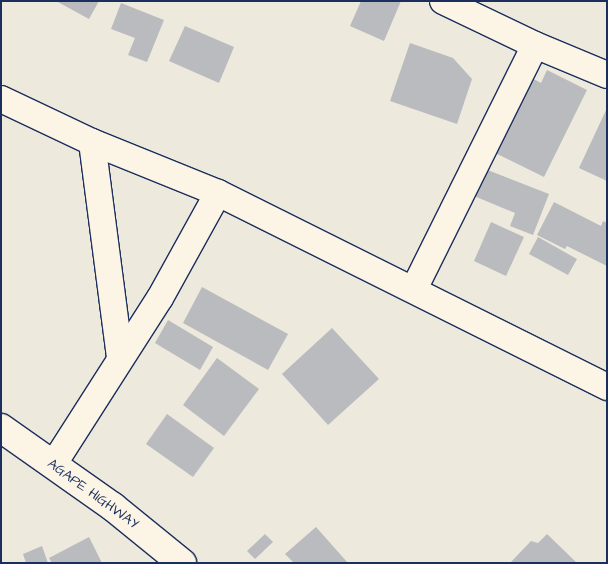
<!DOCTYPE html>
<style>
body{margin:0}
#map{position:relative;width:608px;height:564px;overflow:hidden;background:#eee9dd;font-family:"Architects Daughter",sans-serif}
div>[style]{position:absolute}
[style*='--x']{left:calc(var(--x)*1px);top:calc(var(--y)*1px);width:calc(var(--w)*1px);rotate:calc(var(--a)*1deg)}
.building>*{inset:0;background:#babbbe}
.roads{filter:drop-shadow(1px 0 #1b2f5e) drop-shadow(-1px 0 #1b2f5e) drop-shadow(0 1px #1b2f5e) drop-shadow(0 -1px #1b2f5e)}
.street>*{height:26px;margin:-13px;padding:0 13px;transform-origin:13px;border-radius:13px;background:#fcf5e5}
.secondary>*{height:28px;margin:-14px;padding:0 14px;transform-origin:14px;border-radius:14px;background:#fcf5e5}
span{translate:-50% -50%;white-space:nowrap;text-align:center;line-height:1.15;-webkit-text-stroke:5px #fcf5e5;paint-order:stroke}
.street-label{font-size:14px;color:#1b2f5e}
.frame{position:absolute;inset:0;border:2px solid #1b2f5e;pointer-events:none}
</style>
<div id="map">
<div class="building">
<div style="clip-path:polygon(56px 1px,99px 1px,89px 19px)"></div>
<div style="clip-path:polygon(361px 1px,401px 1px,384px 41px,350px 26px)"></div>
<div style="clip-path:polygon(121px 3px,164px 20px,147px 62px,128px 55px,135px 38px,111px 29px)"></div>
<div style="clip-path:polygon(185px 26px,234px 47px,219px 83px,169px 61px)"></div>
<div style="clip-path:polygon(410px 43px,453px 58px,472px 79px,457px 124px,390px 101px)"></div>
<div style="clip-path:polygon(547px 70px,587px 90px,544px 177px,495px 153px,532px 78px,541px 83px)"></div>
<div style="clip-path:polygon(607px 108px,607px 181px,579px 168px)"></div>
<div style="clip-path:polygon(485px 169px,549px 194px,533px 235px,510px 226px,515px 213px,474px 196px)"></div>
<div style="clip-path:polygon(554px 202px,601px 226px,603px 221px,607px 223px,607px 266px,567px 246px,565px 249px,537px 235px)"></div>
<div style="clip-path:polygon(491px 222px,524px 237px,506px 276px,474px 261px)"></div>
<div style="clip-path:polygon(538px 237px,577px 259px,568px 275px,529px 254px)"></div>
<div style="clip-path:polygon(202px 287px,288px 334px,268px 370px,183px 323px)"></div>
<div style="clip-path:polygon(168px 320px,213px 347px,200px 370px,155px 343px)"></div>
<div style="clip-path:polygon(332px 328px,379px 379px,328px 425px,282px 374px)"></div>
<div style="clip-path:polygon(217px 358px,259px 389px,224px 436px,183px 405px)"></div>
<div style="clip-path:polygon(167px 414px,214px 448px,193px 477px,146px 444px)"></div>
<div style="clip-path:polygon(316px 527px,348px 563px,294px 563px,285px 554px)"></div>
<div style="clip-path:polygon(265px 534px,273px 542px,255px 559px,247px 551px)"></div>
<div style="clip-path:polygon(547px 534px,577px 563px,510px 563px,531px 541px,538px 543px)"></div>
<div style="clip-path:polygon(89px 537px,102px 563px,52px 563px,49px 558px)"></div>
<div style="clip-path:polygon(42px 546px,48px 563px,26px 563px,23px 554px)"></div>
</div>
<div class="roads">
<div class="street">
<div style="--x:443;--y:1;--w:102;--a:25.6"></div>
<div style="--x:535;--y:45;--w:78;--a:22.6"></div>
<div style="--x:1;--y:99;--w:101;--a:25.3"></div>
<div style="--x:92;--y:142;--w:136;--a:22"></div>
<div style="--x:218;--y:193;--w:435;--a:26.5"></div>
<div style="--x:92;--y:142;--w:218;--a:82.6"></div>
<div style="--x:414;--y:289;--w:272;--a:-63.6"></div>
<div style="--x:53;--y:465;--w:198;--a:-57.4"></div>
<div style="--x:160;--y:298;--w:120;--a:-61.1"></div>
</div>
<div class="secondary">
<div style="--x:1;--y:428;--w:137;--a:35.2"></div>
<div style="--x:113;--y:507;--w:89;--a:39.1"></div>
</div>
</div>
<div class="street-label">
<span style="left:93px;top:494px;rotate:36deg">AGAPE HIGHWAY</span>
</div>
<div class="frame"></div>
</div>
